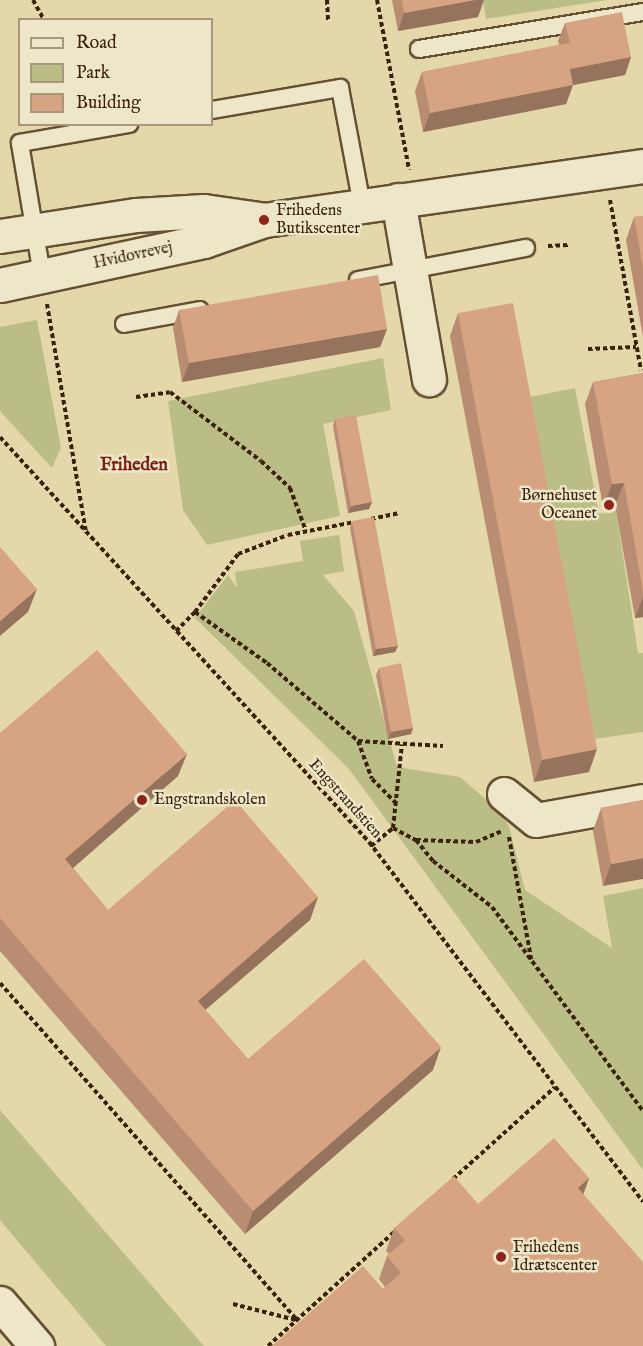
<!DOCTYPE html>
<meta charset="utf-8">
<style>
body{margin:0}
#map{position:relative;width:643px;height:1346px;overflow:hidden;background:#e4d8ab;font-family:"IM FELL English",serif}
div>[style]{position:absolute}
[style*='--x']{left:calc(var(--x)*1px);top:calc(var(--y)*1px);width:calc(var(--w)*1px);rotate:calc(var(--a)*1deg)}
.green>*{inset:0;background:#babd85}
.path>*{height:4px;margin-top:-2px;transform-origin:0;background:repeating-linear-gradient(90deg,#3b220a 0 4.5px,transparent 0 7.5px)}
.roads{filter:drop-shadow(2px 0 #655032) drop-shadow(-2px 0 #655032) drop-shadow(0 2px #655032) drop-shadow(0 -2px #655032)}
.lane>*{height:16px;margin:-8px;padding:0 8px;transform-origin:8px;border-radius:8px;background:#ede6c8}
.street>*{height:33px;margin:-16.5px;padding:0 16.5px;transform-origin:16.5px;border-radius:16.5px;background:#ede6c8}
.secondary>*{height:33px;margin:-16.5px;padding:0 16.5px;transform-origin:16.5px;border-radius:16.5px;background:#ede6c8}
.wall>*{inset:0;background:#b98d71}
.shaded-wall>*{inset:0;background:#96735c}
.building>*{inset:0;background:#d7a483}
.dots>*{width:16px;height:16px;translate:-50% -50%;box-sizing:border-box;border:3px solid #ede6c8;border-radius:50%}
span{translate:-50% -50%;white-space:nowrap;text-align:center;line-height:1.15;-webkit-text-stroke:5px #ede6c8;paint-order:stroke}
.poi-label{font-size:16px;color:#3b220a}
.left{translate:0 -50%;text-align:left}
.right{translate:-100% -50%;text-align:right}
.street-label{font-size:16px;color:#3b220a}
.neighbourhood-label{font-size:18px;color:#7a1f14;font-weight:700}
.legend{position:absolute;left:18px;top:18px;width:195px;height:108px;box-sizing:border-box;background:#ede6c8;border:2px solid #a6987c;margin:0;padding:8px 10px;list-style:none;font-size:18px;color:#3b220a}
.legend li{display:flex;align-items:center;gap:12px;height:30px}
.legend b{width:30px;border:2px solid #a6987c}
</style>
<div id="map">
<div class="green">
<div style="clip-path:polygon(483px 0,607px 0,486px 19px)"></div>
<div style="clip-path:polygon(37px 320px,61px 448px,52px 468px,0 411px,0 327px)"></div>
<div style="clip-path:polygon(383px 358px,391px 410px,323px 424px,340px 516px,207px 545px,183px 510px,168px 401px)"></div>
<div style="clip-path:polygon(575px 388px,599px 514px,616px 511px,638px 653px,643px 653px,643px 732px,588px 740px,530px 397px)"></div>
<div style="clip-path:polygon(339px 535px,344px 571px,323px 575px,354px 611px,397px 767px,460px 777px,498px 810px,509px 826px,525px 890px,612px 948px,603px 896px,643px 888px,643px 1170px,349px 769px,195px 618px,228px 575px,237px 588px,235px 572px,303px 561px,300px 541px)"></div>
<div style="clip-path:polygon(0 1110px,204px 1346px,106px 1346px,0 1220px)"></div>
</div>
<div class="path">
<div style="--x:33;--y:0;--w:23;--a:61"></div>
<div style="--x:327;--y:0;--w:22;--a:87"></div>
<div style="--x:377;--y:0;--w:173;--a:79.3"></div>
<div style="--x:610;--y:200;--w:173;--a:79.7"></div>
<div style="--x:548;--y:246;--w:20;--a:-3"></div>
<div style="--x:47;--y:304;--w:230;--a:80.3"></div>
<div style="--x:588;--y:349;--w:48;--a:-2.4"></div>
<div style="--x:136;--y:397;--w:34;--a:-8"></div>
<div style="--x:170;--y:392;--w:114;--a:37.2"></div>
<div style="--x:261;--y:461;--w:40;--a:43"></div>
<div style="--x:290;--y:488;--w:46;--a:69.6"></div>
<div style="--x:0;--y:437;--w:548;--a:47.66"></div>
<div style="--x:369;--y:842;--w:452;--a:52.7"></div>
<div style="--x:371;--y:519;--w:29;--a:-12"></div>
<div style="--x:195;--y:612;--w:72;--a:-53.4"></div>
<div style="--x:238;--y:554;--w:53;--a:-20.8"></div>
<div style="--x:288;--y:535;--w:67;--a:-11.1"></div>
<div style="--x:176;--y:631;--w:27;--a:-45"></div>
<div style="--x:195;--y:612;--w:88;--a:35.3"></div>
<div style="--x:267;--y:663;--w:120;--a:40.6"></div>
<div style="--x:358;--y:741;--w:85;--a:3.4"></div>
<div style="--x:358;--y:741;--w:40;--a:69.8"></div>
<div style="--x:372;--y:779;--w:33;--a:45"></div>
<div style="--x:393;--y:828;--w:26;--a:28"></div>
<div style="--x:416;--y:840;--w:60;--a:1.9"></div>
<div style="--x:476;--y:842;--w:28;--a:-23"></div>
<div style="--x:509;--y:837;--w:128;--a:79.7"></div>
<div style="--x:416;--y:840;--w:27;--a:51"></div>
<div style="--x:433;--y:861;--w:75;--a:37.9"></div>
<div style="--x:492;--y:907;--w:254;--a:53.5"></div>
<div style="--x:371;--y:846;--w:28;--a:-39"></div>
<div style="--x:393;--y:828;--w:84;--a:-83.9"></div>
<div style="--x:0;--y:983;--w:449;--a:48.6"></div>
<div style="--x:453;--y:1179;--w:137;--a:-42"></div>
<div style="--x:233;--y:1304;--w:65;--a:14.3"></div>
<div style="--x:268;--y:1346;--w:170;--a:-42.1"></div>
</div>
<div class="roads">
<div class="lane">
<div style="--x:419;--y:49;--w:227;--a:-9.4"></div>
<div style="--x:212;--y:110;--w:130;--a:-9.8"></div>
<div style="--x:340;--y:88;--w:119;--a:79.4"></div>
<div style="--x:42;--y:275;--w:134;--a:-99.5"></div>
<div style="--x:20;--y:143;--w:111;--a:-9.9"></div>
<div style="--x:358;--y:280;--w:171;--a:-10.8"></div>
<div style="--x:124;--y:324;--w:77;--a:-10.4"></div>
</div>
<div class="street">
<div style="--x:398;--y:200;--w:182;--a:80.2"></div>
<div style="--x:504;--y:794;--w:41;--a:39.1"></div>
<div style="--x:536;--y:820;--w:109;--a:-10.1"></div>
</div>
<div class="secondary">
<div style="--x:0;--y:236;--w:138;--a:-8.8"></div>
<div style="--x:136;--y:215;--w:68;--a:-3.4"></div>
<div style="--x:204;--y:211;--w:56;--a:8.3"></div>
<div style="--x:0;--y:285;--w:209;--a:-12.2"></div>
<div style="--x:204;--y:241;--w:64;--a:-19.3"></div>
<div style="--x:264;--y:220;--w:383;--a:-8.1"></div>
<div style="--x:0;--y:1303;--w:57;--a:49.3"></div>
</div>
</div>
<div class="wall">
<div style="clip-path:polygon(392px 0,475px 0,478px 17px,398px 31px)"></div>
<div style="clip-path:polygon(565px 23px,631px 57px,625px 75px,573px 85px,566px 104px,423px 132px,415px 91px,422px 72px,559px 45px,558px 41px)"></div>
<div style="clip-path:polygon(643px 216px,643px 337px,626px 240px,634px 217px)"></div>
<div style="clip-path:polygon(179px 310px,387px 329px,380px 347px,182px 382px,173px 328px)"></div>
<div style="clip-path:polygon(458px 313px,589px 772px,534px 782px,450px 336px)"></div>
<div style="clip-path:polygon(643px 373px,643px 617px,635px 618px,615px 505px,603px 507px,585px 404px,593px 382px)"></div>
<div style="clip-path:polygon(335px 419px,372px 502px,369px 509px,348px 513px,333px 426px)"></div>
<div style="clip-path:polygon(352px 521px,398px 646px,395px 652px,373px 656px,350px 528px)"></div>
<div style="clip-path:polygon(379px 668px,413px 728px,411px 734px,388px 739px,376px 675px)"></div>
<div style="clip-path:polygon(0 733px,178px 776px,73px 868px,108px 910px,318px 897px,310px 920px,205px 1010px,248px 1059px,433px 1070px,245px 1234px,0 951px)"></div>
<div style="clip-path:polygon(643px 800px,603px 886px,593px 831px,601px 808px)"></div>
<div style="clip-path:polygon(589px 1178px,583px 1194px,383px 1289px,385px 1287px,379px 1279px,387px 1256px,389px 1254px,386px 1251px,394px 1228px,478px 1204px)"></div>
</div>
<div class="shaded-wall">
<div style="clip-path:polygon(475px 0,484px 0,478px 17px,398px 31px,404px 13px)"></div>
<div style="clip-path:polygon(631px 57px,625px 75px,563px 87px,570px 69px)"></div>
<div style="clip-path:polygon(573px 85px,566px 104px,423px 132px,430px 113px)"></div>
<div style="clip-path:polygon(387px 329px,380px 347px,182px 382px,189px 363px)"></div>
<div style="clip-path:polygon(624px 483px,615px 505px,603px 507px,612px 484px)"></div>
<div style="clip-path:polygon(372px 502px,369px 509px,348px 513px,351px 506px)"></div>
<div style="clip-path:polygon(37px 589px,28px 612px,0 636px,0 621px)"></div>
<div style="clip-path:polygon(643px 597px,643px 617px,635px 618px)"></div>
<div style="clip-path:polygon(398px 646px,395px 652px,373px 656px,376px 649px)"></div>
<div style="clip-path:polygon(413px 728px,411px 734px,388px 739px,391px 732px)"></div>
<div style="clip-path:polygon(597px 749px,589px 772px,534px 782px,542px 760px)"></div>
<div style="clip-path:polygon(187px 754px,178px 776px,57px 882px,65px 859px)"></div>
<div style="clip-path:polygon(643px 858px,643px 879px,603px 886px,611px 864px)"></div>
<div style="clip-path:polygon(318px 897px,310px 920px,189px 1024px,198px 1001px)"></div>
<div style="clip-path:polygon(441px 1047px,433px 1070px,245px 1234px,253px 1211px)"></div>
<div style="clip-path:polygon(589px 1178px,581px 1201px,578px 1188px)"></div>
</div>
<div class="building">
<div style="clip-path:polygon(402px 0,475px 0,404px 13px)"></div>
<div style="clip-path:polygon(622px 12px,631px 57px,570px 69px,573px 85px,430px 113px,422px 72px,570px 43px,565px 23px)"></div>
<div style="clip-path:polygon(643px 216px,643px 268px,634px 217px)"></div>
<div style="clip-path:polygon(378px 275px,387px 329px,189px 363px,179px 310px)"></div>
<div style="clip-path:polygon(513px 303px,597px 749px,542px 760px,458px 313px)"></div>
<div style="clip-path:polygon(643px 373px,643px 592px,624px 483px,612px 484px,593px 382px)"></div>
<div style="clip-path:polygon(356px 415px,372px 502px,351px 506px,335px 419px)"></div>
<div style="clip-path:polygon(374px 517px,398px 646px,376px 649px,352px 521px)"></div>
<div style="clip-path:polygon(0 547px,37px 589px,0 621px)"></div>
<div style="clip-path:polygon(97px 650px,187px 754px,65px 859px,108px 910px,235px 800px,318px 897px,198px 1001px,248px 1059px,364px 959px,441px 1047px,253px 1211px,0 918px,0 733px)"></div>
<div style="clip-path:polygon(401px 663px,413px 728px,391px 732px,379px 668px)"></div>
<div style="clip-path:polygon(643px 800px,643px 858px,611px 864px,601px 808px)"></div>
<div style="clip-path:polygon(554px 1138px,589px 1178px,578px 1188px,643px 1262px,643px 1346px,272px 1346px,363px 1266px,383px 1289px,401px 1273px,387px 1256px,405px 1240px,394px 1228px,454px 1176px,478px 1204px)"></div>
</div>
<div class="dots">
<div style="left:264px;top:220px;background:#8f2418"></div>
<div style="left:609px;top:505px;background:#8f2418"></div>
<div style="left:142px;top:800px;background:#8f2418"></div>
<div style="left:501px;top:1257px;background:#8f2418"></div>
</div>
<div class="poi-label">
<span class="left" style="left:276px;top:220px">Frihedens<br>Butikscenter</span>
<span class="right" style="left:597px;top:505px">Børnehuset<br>Oceanet</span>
<span class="left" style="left:154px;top:800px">Engstrandskolen</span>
<span class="left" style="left:513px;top:1257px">Frihedens<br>Idrætscenter</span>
</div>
<div class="street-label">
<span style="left:133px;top:256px;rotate:-12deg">Hvidovrevej</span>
<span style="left:345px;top:799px;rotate:48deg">Engstrandstien</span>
</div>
<div class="neighbourhood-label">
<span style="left:134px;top:466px">Friheden</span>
</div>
<ul class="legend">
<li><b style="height:8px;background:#ede6c8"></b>Road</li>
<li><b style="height:16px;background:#babd85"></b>Park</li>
<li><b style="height:16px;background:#d7a483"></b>Building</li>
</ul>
</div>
